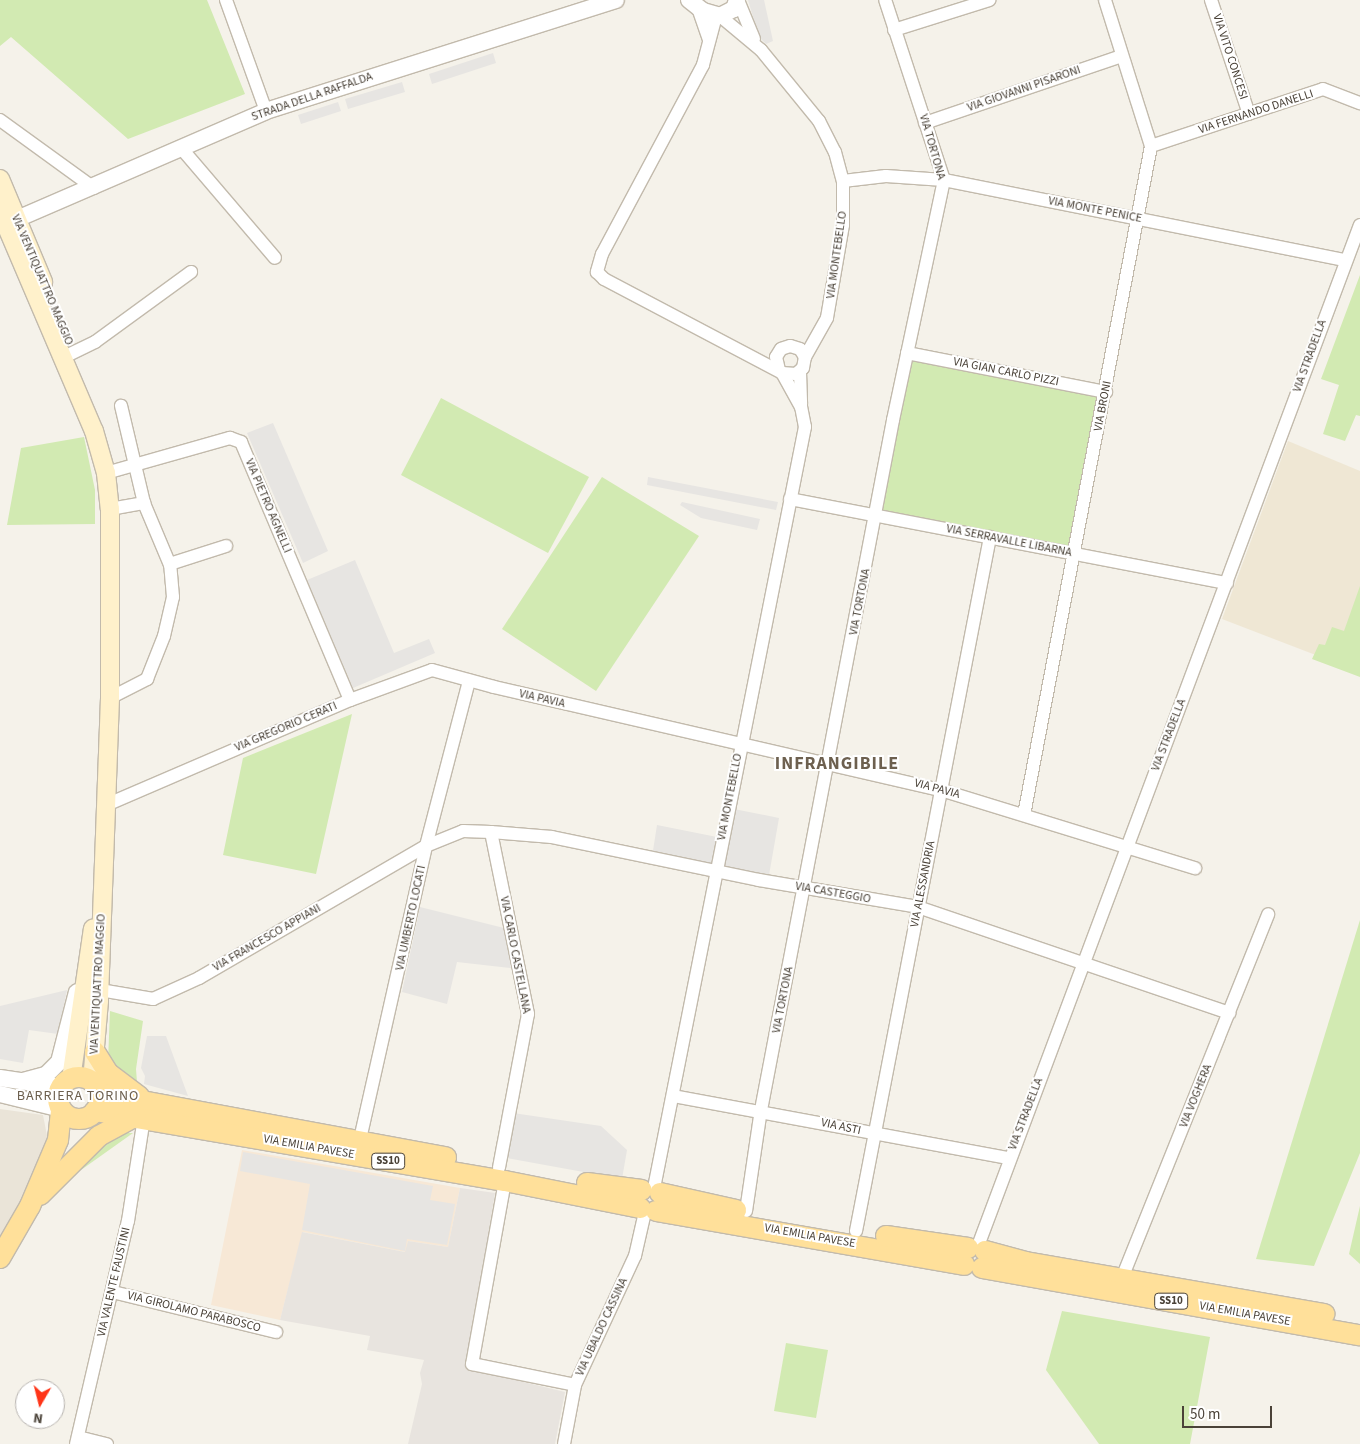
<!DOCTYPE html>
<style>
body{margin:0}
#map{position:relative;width:1360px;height:1444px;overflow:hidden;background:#f5f2ea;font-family:"Source Sans 3",sans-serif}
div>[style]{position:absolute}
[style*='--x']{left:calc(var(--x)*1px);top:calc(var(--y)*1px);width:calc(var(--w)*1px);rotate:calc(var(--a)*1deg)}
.residential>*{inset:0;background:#eae4d8}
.commercial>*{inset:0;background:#f7e8d6}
.industrial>*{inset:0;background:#e8e4df}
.education>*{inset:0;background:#efe7d4}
.green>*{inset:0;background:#d2eab2}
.parking>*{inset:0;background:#e7e5e2}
.roads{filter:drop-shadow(1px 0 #c2baac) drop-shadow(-1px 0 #c2baac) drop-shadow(0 1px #c2baac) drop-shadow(0 -1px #c2baac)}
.minor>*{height:12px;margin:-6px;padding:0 6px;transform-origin:6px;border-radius:6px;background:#fff}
.tertiary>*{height:16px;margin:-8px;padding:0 8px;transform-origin:8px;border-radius:8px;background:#fff}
.secondary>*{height:18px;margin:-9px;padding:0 9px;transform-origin:9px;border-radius:9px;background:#fff1cb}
.primary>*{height:20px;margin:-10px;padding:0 10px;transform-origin:10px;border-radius:10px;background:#ffe09a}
.primary>.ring{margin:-10px;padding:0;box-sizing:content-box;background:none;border:20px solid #ffe09a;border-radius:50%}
span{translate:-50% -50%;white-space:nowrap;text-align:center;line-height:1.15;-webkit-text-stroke:4px #fff;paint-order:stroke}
.shield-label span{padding:1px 4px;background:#fff;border:1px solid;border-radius:4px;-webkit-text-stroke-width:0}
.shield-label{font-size:11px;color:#4a4238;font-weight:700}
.street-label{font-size:12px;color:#4a4238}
.neighbourhood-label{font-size:14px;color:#6d604f;letter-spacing:1px}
.district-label{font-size:18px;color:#6d604f;font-weight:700;letter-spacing:1px}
.north{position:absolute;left:15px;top:1379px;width:50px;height:50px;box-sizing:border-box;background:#fff;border:1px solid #b7b3af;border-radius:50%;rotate:188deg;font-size:14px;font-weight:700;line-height:20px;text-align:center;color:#4a4238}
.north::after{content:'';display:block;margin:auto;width:18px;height:22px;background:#ff3518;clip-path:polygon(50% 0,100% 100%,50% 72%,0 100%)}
.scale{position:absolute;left:1182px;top:1406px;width:90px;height:22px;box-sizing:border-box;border:2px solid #4a4238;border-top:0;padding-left:6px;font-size:15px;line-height:18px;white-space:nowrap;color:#4a4238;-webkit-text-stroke:4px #fff;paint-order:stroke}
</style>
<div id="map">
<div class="residential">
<div style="clip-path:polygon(0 1109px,43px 1115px,48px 1141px,0 1249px)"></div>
</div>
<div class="commercial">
<div style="clip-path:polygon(242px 1150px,460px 1188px,448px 1247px,408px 1241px,406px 1252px,303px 1232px,280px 1320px,211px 1305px)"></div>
</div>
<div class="industrial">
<div style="clip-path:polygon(460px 1188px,495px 1193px,466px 1368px,565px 1392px,555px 1444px,408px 1444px,422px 1384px,420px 1373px,424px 1360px,367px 1350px,370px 1336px,280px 1320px,302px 1232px,405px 1252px,408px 1241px,448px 1247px)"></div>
</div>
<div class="education">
<div style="clip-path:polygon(1288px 441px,1360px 471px,1360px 672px,1222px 619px)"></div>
</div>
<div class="green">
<div style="clip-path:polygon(0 0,207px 0,245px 94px,128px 139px,11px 37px,0 46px)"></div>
<div style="clip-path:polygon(1360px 275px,1360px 416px,1356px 415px,1345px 441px,1323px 434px,1339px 385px,1321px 379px)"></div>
<div style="clip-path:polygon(910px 360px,1100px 397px,1070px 548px,881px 512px)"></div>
<div style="clip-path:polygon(441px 398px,589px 477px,548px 553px,401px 475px)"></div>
<div style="clip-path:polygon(84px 437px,95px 490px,95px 524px,7px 525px,21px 448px)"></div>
<div style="clip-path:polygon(602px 477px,699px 536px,596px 691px,502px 629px)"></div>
<div style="clip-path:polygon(1360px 586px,1360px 677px,1312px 659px,1319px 644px,1325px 645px,1332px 627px,1344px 631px)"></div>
<div style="clip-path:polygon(352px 714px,316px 874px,223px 855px,243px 758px)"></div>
<div style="clip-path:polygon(1360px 920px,1360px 1153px,1314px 1266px,1256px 1259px)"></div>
<div style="clip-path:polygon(110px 1011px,143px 1021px,136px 1069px,137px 1082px,108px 1061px)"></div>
<div style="clip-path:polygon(120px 1133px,133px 1133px,81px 1170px,97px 1143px)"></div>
<div style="clip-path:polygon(1360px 1206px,1360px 1264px,1349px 1254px)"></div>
<div style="clip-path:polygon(1062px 1311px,1210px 1337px,1190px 1444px,1099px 1444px,1046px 1370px)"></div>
<div style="clip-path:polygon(786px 1343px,828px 1350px,816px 1418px,774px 1411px)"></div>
</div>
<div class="parking">
<div style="clip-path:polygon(748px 0,764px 0,773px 41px,766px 44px,759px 37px)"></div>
<div style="clip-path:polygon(493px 53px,496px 63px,432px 84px,429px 74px)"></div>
<div style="clip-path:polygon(402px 82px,405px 92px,348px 109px,345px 99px)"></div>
<div style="clip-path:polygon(338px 102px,341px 111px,301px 124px,298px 115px)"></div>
<div style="clip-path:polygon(273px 423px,328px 551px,303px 563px,247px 433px)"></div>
<div style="clip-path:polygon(648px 477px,778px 502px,776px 510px,647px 485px)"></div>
<div style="clip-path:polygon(682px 502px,760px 519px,757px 530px,701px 518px,680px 505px)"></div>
<div style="clip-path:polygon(355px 560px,394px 653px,429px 639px,435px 653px,353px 688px,307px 580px)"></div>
<div style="clip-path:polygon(729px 808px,779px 818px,768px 881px,652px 857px,657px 825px,722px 838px)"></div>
<div style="clip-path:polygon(420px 907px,504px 928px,511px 968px,457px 962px,447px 1004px,402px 992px)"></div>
<div style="clip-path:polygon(67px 990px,58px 1034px,29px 1030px,23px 1063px,0 1059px,0 1006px)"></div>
<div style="clip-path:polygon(147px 1036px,166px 1036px,188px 1096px,144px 1084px,145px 1076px,141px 1068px)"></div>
<div style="clip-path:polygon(513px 1113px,601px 1126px,627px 1150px,622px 1179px,507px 1158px)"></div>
<div style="clip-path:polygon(243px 1152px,433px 1186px,430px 1200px,455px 1204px,447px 1245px,407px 1239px,405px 1251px,302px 1230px,310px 1184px,240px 1171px)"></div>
</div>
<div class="roads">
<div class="minor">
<div style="--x:226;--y:0;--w:118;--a:70.2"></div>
<div style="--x:738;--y:0;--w:42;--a:67.7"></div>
<div style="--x:1211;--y:0;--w:120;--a:71.6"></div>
<div style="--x:698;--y:8;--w:34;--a:71"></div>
<div style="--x:716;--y:16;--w:51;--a:104.9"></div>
<div style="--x:703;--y:65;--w:214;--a:118.1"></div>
<div style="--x:602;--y:254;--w:19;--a:106"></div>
<div style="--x:597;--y:272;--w:10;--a:45"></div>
<div style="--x:604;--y:279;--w:201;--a:27.8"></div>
<div style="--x:782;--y:373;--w:14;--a:4"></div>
<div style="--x:796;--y:374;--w:9;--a:-41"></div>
<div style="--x:803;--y:368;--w:11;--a:-80"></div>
<div style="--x:805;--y:357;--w:9;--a:-122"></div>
<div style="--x:800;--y:349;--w:10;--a:-163"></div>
<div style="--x:790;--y:346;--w:9;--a:162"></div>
<div style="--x:781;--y:349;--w:9;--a:122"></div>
<div style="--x:776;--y:357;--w:13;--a:77"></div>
<div style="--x:720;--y:16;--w:53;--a:39.7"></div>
<div style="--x:761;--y:50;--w:92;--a:50.8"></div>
<div style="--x:819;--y:121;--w:35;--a:63"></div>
<div style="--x:835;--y:152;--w:30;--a:75"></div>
<div style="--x:843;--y:181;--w:44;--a:90"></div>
<div style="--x:843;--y:225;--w:94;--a:99.8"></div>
<div style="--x:827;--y:318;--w:45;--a:119.4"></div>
<div style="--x:894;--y:30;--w:100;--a:-17.5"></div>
<div style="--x:0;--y:120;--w:116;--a:35.9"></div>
<div style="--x:925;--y:123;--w:208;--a:-18.8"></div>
<div style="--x:1151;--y:146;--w:181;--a:-18.3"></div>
<div style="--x:1323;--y:89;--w:40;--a:21"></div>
<div style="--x:182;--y:149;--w:143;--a:49.5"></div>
<div style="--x:843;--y:181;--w:43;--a:-6.6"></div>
<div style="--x:886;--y:176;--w:58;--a:3.9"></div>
<div style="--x:944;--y:180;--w:410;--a:11.3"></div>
<div style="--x:907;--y:353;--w:203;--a:11.1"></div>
<div style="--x:62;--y:358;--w:37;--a:-26"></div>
<div style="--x:95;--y:342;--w:119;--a:-36.1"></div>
<div style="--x:800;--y:372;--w:32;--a:88"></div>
<div style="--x:106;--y:473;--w:129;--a:-15.8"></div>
<div style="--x:230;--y:438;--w:12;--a:20"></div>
<div style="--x:241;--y:442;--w:280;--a:67.1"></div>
<div style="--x:790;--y:499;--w:445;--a:10.9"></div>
<div style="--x:110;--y:509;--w:35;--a:-10"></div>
<div style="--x:170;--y:564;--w:59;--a:-17.8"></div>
<div style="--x:110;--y:698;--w:42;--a:-27.2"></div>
<div style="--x:147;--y:679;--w:46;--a:-68.4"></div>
<div style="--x:164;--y:636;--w:40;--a:-77"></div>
<div style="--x:173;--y:597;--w:32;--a:-95"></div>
<div style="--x:170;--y:565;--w:67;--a:-112.8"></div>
<div style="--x:144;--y:503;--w:100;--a:-103.3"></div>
<div style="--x:106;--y:805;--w:266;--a:-23.3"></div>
<div style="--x:350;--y:700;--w:87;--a:-20.1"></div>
<div style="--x:432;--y:670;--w:64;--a:15.3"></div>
<div style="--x:494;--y:687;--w:459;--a:13"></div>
<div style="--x:941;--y:790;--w:266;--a:17.1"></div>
<div style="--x:1024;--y:815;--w:681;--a:-79.25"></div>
<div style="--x:1151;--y:146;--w:153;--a:-107.5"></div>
<div style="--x:491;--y:832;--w:186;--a:78.5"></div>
<div style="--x:528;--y:1014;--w:156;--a:100.7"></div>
<div style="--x:100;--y:990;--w:54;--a:9.6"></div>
<div style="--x:153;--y:999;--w:51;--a:-24.5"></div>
<div style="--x:199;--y:978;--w:263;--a:-30.2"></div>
<div style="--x:426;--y:846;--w:40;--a:-22"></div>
<div style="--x:463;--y:831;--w:28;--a:2"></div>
<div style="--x:491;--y:832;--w:61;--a:4.7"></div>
<div style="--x:552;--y:837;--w:211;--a:11.7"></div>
<div style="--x:759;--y:880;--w:161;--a:9.6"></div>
<div style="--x:918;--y:907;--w:329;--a:18.8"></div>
<div style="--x:673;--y:1096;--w:342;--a:10.5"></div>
<div style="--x:358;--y:1148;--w:310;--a:-77.3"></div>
<div style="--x:426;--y:846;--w:171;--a:-75.4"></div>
<div style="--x:505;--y:1181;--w:186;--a:100.2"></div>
<div style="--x:472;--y:1364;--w:105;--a:11.5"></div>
<div style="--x:654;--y:1188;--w:776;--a:-78.78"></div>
<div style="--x:805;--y:427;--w:20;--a:-101"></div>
<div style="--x:801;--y:407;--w:39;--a:-119"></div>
<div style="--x:746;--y:1211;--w:102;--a:-81.6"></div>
<div style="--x:761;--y:1110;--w:703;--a:-79.17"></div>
<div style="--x:893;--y:420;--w:245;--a:-78"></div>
<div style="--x:944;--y:180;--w:189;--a:-108.1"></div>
<div style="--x:856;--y:1231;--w:707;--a:-79.07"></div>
<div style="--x:978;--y:1246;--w:1090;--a:-69.49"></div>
<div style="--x:1122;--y:1278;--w:392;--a:-68.1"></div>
<div style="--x:113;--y:1292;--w:168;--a:13.8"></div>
<div style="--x:78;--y:1437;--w:30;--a:14"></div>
<div style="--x:76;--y:1444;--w:229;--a:-76.9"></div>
<div style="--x:128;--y:1221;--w:104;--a:-81.2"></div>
<div style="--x:564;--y:1444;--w:60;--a:-79.4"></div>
<div style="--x:575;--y:1385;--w:142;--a:-65.1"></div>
<div style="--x:635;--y:1256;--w:45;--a:-77.2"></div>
</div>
<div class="tertiary">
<div style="--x:689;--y:0;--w:18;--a:38"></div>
<div style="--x:703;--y:11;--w:18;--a:16"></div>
<div style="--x:720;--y:16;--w:16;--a:-27"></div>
<div style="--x:734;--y:9;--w:9;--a:-72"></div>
<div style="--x:17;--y:219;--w:271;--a:-23.4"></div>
<div style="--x:266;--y:111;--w:367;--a:-17.6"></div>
<div style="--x:0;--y:1078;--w:62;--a:8.4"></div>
<div style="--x:23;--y:1081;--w:24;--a:-15"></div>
<div style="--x:46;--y:1075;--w:18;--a:-45"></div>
<div style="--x:59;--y:1062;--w:72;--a:-75.6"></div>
<div style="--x:0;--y:1094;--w:63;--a:13.8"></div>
</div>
<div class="secondary">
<div style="--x:0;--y:179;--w:112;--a:67.3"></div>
<div style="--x:0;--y:211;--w:239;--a:66.9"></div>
<div style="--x:94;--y:431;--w:44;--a:74.1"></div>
<div style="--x:106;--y:473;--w:36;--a:84"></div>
<div style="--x:110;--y:509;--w:189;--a:90"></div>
<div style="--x:110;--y:698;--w:303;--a:92.1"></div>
<div style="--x:99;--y:1001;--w:80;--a:95"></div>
<div style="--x:71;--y:1079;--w:152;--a:-81.7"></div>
</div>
<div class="primary">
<div style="--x:95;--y:1052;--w:25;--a:58"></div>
<div style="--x:108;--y:1073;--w:39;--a:37"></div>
<div class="ring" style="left:58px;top:1077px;width:22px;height:22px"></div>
<div style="--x:99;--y:1093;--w:353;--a:10.5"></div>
<div style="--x:95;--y:1111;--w:416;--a:9.7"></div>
<div style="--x:505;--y:1181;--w:138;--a:11.3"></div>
<div style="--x:587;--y:1183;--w:55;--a:7.3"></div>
<div style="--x:660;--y:1193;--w:78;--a:12.6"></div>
<div style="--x:40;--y:1195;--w:83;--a:-45"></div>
<div style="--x:99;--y:1136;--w:42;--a:-28.4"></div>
<div style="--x:656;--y:1211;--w:313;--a:9.9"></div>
<div style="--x:886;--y:1236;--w:83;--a:8.3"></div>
<div style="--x:985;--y:1251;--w:42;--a:15"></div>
<div style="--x:1026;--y:1262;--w:303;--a:9.9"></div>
<div style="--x:0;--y:1258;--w:60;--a:-60"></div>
<div style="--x:30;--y:1206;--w:72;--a:-67"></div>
<div style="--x:58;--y:1140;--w:31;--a:-84"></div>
<div style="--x:982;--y:1268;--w:384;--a:10.1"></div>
</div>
</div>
<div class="shield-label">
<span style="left:388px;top:1161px">SS10</span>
<span style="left:1171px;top:1301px">SS10</span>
</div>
<div class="street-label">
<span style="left:1230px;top:57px;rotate:72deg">VIA VITO CONCESI</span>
<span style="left:1024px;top:89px;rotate:-19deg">VIA GIOVANNI PISARONI</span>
<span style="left:312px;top:97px;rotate:-19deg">STRADA DELLA RAFFALDA</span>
<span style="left:1256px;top:112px;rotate:-18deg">VIA FERNANDO DANELLI</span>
<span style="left:932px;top:147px;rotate:74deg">VIA TORTONA</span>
<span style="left:1095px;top:210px;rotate:11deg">VIA MONTE PENICE</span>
<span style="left:837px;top:255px;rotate:-82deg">VIA MONTEBELLO</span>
<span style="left:42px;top:280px;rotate:67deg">VIA VENTIQUATTRO MAGGIO</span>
<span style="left:1310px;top:356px;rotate:-70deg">VIA STRADELLA</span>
<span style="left:1006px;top:372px;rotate:11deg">VIA GIAN CARLO PIZZI</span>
<span style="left:1103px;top:406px;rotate:-79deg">VIA BRONI</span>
<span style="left:268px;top:506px;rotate:67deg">VIA PIETRO AGNELLI</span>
<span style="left:1009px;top:541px;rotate:11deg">VIA SERRAVALLE LIBARNA</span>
<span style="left:860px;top:602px;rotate:-79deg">VIA TORTONA</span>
<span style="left:542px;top:699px;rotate:13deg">VIA PAVIA</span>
<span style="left:286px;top:727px;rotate:-23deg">VIA GREGORIO CERATI</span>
<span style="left:1169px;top:735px;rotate:-69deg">VIA STRADELLA</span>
<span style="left:937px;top:789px;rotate:15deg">VIA PAVIA</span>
<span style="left:730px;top:797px;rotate:-79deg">VIA MONTEBELLO</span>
<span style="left:923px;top:884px;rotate:-79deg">VIA ALESSANDRIA</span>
<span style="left:833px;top:893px;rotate:10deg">VIA CASTEGGIO</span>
<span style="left:411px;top:918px;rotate:-78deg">VIA UMBERTO LOCATI</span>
<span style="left:267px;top:938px;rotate:-30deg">VIA FRANCESCO APPIANI</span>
<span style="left:515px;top:955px;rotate:79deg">VIA CARLO CASTELLANA</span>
<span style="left:98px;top:984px;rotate:-87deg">VIA VENTIQUATTRO MAGGIO</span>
<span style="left:783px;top:1000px;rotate:-79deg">VIA TORTONA</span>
<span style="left:1196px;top:1096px;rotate:-68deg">VIA VOGHERA</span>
<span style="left:1026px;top:1114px;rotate:-69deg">VIA STRADELLA</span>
<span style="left:841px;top:1127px;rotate:12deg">VIA ASTI</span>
<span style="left:309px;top:1147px;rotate:10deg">VIA EMILIA PAVESE</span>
<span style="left:810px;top:1236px;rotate:10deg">VIA EMILIA PAVESE</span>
<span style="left:114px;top:1282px;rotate:-77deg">VIA VALENTE FAUSTINI</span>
<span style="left:194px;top:1312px;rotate:14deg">VIA GIROLAMO PARABOSCO</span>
<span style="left:1245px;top:1314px;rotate:10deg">VIA EMILIA PAVESE</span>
<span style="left:602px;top:1327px;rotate:-65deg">VIA UBALDO CASSINA</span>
</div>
<div class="neighbourhood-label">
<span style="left:78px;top:1096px">BARRIERA TORINO</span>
</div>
<div class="district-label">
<span style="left:837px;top:764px">INFRANGIBILE</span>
</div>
<div class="north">N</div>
<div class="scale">50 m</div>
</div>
